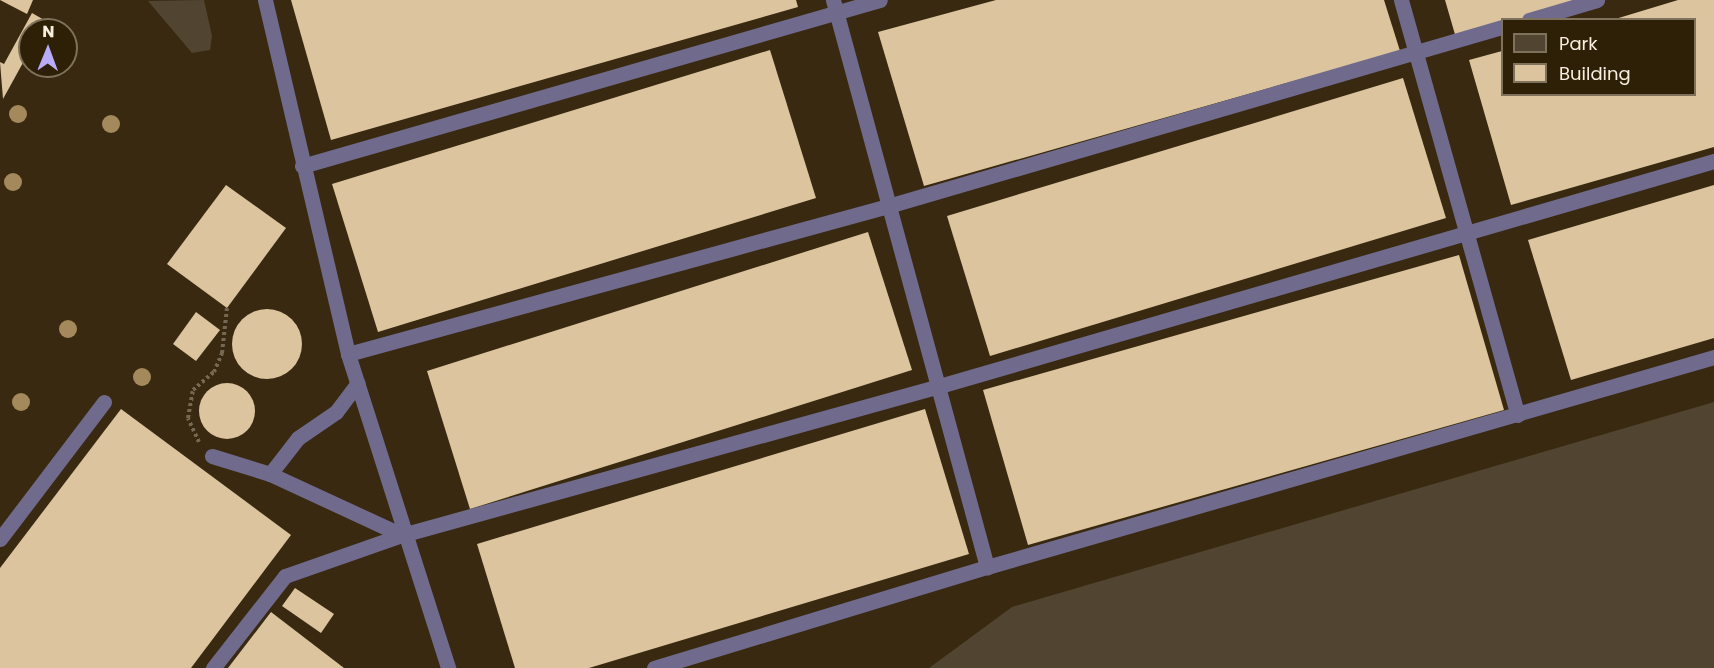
<!DOCTYPE html>
<style>
body{margin:0}
#map{position:relative;width:1714px;height:668px;overflow:hidden;background:#382910;font-family:Poppins,sans-serif}
div>[style]{position:absolute}
[style*='--x']{left:calc(var(--x)*1px);top:calc(var(--y)*1px);width:calc(var(--w)*1px);rotate:calc(var(--a)*1deg)}
.green>*{inset:0;background:#514531}
.building>*{inset:0;background:#dcc49f}
.round{border-radius:50%}
.path>*{height:4px;margin-top:-2px;transform-origin:0;background:repeating-linear-gradient(90deg,#766954 0 3px,transparent 0 6px)}
.lane>*{height:15px;margin:-7.5px;padding:0 7.5px;transform-origin:7.5px;border-radius:7.5px;background:#706b8d}
.trees>*{width:18px;height:18px;margin:-9px;border-radius:50%;background:#a4895d}
span{translate:-50% -50%;white-space:nowrap;text-align:center;line-height:1.15;-webkit-text-stroke:6px #2e2006;paint-order:stroke}
.legend{position:absolute;left:1501px;top:18px;width:195px;height:78px;box-sizing:border-box;background:#2e2006;border:2px solid #7e725d;margin:0;padding:8px 10px;list-style:none;font-size:18px;color:#f7eedf}
.legend li{display:flex;align-items:center;gap:12px;height:30px}
.legend b{width:30px;border:2px solid #7e725d}
.north{position:absolute;left:18px;top:18px;width:60px;height:60px;box-sizing:border-box;background:#2e2006;border:2px solid #7e725d;border-radius:50%;rotate:1deg;font-size:16px;font-weight:700;line-height:24px;text-align:center;color:#f7eedf}
.north::after{content:'';display:block;margin:auto;width:21px;height:27px;background:#b8abf7;clip-path:polygon(50% 0,100% 100%,50% 72%,0 100%)}
</style>
<div id="map">
<div class="green">
<div style="clip-path:polygon(204px 0,212px 36px,210px 50px,192px 53px,148px 1px)"></div>
<div style="clip-path:polygon(1714px 402px,1714px 668px,929px 668px,1012px 607px)"></div>
</div>
<div class="building">
<div style="clip-path:polygon(0 0,33px 0,27px 14px)"></div>
<div style="clip-path:polygon(291px 0,796px 0,798px 7px,331px 140px)"></div>
<div style="clip-path:polygon(996px 0,1384px 0,1400px 51px,924px 186px,878px 32px)"></div>
<div style="clip-path:polygon(1445px 0,1583px 0,1583px 1px,1519px 20px,1502px 20px,1502px 24px,1456px 38px)"></div>
<div style="clip-path:polygon(1678px 0,1714px 0,1714px 147px,1511px 205px,1469px 60px,1502px 51px,1502px 94px,1694px 94px,1694px 20px,1612px 20px)"></div>
<div style="clip-path:polygon(32px 13px,46px 21px,41px 30px,30px 30px,30px 50px,3px 99px,0 62px,4px 64px)"></div>
<div style="clip-path:polygon(770px 50px,816px 198px,378px 332px,332px 184px)"></div>
<div style="clip-path:polygon(1403px 78px,1446px 218px,990px 356px,947px 216px)"></div>
<div style="clip-path:polygon(226px 185px,286px 228px,227px 308px,167px 264px)"></div>
<div style="clip-path:polygon(1714px 185px,1714px 338px,1571px 380px,1528px 240px)"></div>
<div style="clip-path:polygon(868px 232px,912px 370px,470px 509px,427px 371px)"></div>
<div style="clip-path:polygon(1459px 255px,1504px 410px,1028px 545px,983px 390px)"></div>
<div class="round" style="left:232px;top:309px;width:70px;height:70px"></div>
<div style="clip-path:polygon(196px 312px,220px 330px,196px 361px,173px 344px)"></div>
<div class="round" style="left:199px;top:383px;width:56px;height:56px"></div>
<div style="clip-path:polygon(121px 409px,291px 535px,191px 668px,0 668px,0 568px)"></div>
<div style="clip-path:polygon(925px 409px,969px 554px,589px 668px,515px 668px,477px 544px)"></div>
<div style="clip-path:polygon(295px 588px,334px 614px,321px 633px,282px 606px)"></div>
<div style="clip-path:polygon(271px 612px,344px 668px,228px 668px)"></div>
</div>
<div class="path">
<div style="--x:199;--y:442;--w:26;--a:-115"></div>
<div style="--x:188;--y:418;--w:28;--a:-80"></div>
<div style="--x:193;--y:390;--w:28;--a:-41"></div>
<div style="--x:214;--y:372;--w:21;--a:-67"></div>
<div style="--x:222;--y:353;--w:45;--a:-83.7"></div>
</div>
<div class="lane">
<div style="--x:265;--y:0;--w:364;--a:76.8"></div>
<div style="--x:348;--y:354;--w:330;--a:72.3"></div>
<div style="--x:833;--y:0;--w:588;--a:74.8"></div>
<div style="--x:1401;--y:0;--w:431;--a:74.3"></div>
<div style="--x:1529;--y:20;--w:71;--a:-16.4"></div>
<div style="--x:302;--y:166;--w:601;--a:-16.02"></div>
<div style="--x:348;--y:354;--w:560;--a:-15.33"></div>
<div style="--x:888;--y:206;--w:640;--a:-16.25"></div>
<div style="--x:212;--y:456;--w:61;--a:17.2"></div>
<div style="--x:270;--y:474;--w:145;--a:24.8"></div>
<div style="--x:402;--y:535;--w:124;--a:160.7"></div>
<div style="--x:285;--y:576;--w:117;--a:128"></div>
<div style="--x:270;--y:474;--w:46;--a:-52.1"></div>
<div style="--x:298;--y:438;--w:46;--a:-34.4"></div>
<div style="--x:336;--y:412;--w:36;--a:-53"></div>
<div style="--x:402;--y:535;--w:554;--a:-15.49"></div>
<div style="--x:936;--y:387;--w:810;--a:-16.2"></div>
<div style="--x:0;--y:539;--w:172;--a:-52.8"></div>
<div style="--x:654;--y:668;--w:348;--a:-16.9"></div>
<div style="--x:987;--y:567;--w:757;--a:-16.11"></div>
</div>
<div class="trees">
<div style="left:18px;top:114px"></div>
<div style="left:111px;top:124px"></div>
<div style="left:13px;top:182px"></div>
<div style="left:68px;top:329px"></div>
<div style="left:142px;top:377px"></div>
<div style="left:21px;top:402px"></div>
</div>
<ul class="legend">
<li><b style="height:16px;background:#514531"></b>Park</li>
<li><b style="height:16px;background:#dcc49f"></b>Building</li>
</ul>
<div class="north">N</div>
</div>
